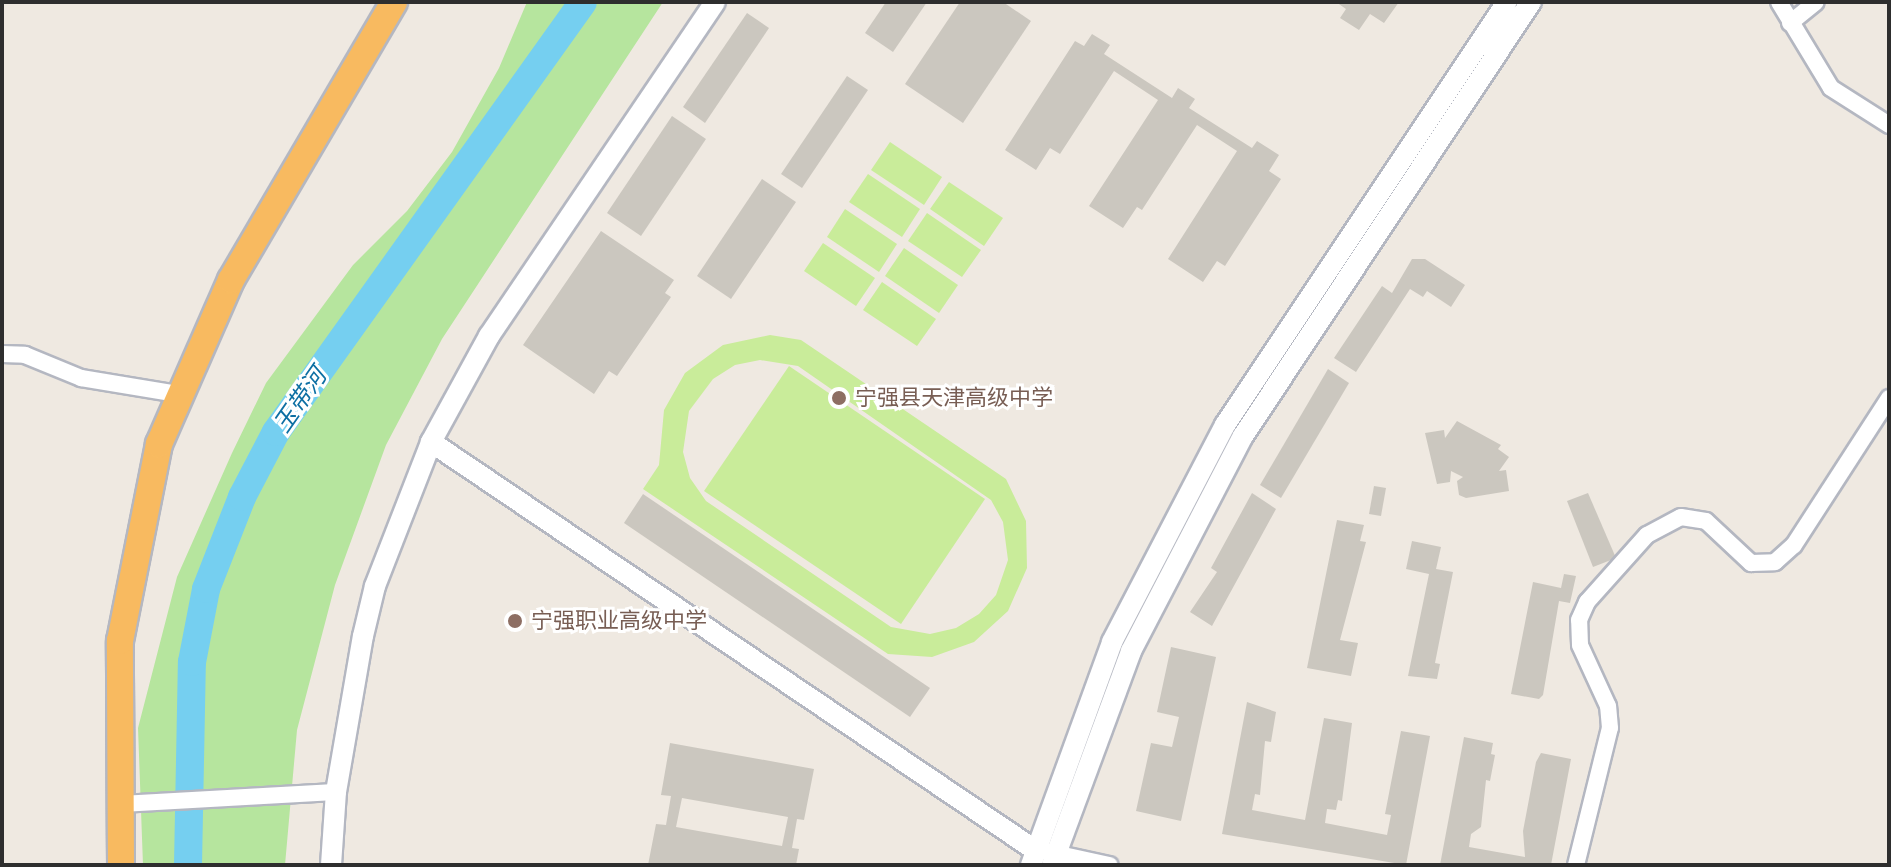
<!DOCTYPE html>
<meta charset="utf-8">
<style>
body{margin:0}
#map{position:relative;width:1891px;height:867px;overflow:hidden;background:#efe9e1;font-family:Jost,"Noto Sans SC",sans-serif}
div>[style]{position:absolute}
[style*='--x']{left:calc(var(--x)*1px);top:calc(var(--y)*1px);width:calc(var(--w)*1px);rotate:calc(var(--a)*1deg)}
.green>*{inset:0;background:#b6e59e}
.pitch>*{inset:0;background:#c9ec9a}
.river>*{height:28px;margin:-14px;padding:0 14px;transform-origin:14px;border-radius:14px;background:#75cff0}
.building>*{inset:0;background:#cbc7bf}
.roads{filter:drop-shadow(2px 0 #b4b7c1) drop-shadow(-2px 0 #b4b7c1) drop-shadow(0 2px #b4b7c1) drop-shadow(0 -2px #b4b7c1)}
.minor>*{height:16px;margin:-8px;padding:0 8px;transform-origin:8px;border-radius:8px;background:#fff}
.tertiary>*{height:20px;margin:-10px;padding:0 10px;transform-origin:10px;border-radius:10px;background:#fff}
.trunk>*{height:26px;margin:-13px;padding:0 13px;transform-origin:13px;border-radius:13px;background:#f8ba60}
.dots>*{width:22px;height:22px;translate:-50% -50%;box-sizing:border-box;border:4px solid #fff;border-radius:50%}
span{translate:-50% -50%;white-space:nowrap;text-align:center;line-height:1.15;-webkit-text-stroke:6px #fff;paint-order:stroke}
.education-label{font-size:22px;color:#785e54}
.left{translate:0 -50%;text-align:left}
.water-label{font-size:24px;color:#0d6fa3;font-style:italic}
.frame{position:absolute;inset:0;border:4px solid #2e2e2e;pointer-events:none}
</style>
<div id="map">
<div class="green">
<div style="clip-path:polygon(527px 2px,663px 2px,442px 339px,386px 445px,335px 585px,297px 730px,285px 865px,143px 865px,138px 728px,177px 577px,232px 453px,266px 383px,353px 265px,407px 211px,452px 152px,499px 68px)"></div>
</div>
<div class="pitch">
<div style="clip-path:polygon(890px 142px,942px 177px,924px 205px,871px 170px)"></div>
<div style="clip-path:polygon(868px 174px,920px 209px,902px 237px,849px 202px)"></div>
<div style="clip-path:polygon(949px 182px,1003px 218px,984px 246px,930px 209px)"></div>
<div style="clip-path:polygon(845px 209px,897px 244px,879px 272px,827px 237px)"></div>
<div style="clip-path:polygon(927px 213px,981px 250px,962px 277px,908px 241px)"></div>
<div style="clip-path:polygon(823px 243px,875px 278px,856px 306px,804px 271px)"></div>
<div style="clip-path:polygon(904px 248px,958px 285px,939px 313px,885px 276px)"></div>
<div style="clip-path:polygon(882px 282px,936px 319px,917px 346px,863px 310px)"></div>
<div style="clip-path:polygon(evenodd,770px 335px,801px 340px,1006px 479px,1026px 521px,1027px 568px,1008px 611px,974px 642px,932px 657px,888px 654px,643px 489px,659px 465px,664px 410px,685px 373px,723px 345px,770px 335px,760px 360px,798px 366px,991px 500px,1003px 522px,1008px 560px,996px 595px,979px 614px,956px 628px,930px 634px,891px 627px,706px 501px,690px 478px,683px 452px,689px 411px,713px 379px,735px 365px,760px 360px)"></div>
<div style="clip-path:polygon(789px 366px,985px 499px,901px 624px,704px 491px)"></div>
</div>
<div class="river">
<div style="--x:188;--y:865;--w:203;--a:-88.9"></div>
<div style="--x:192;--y:662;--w:74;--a:-79.1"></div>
<div style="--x:206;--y:589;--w:99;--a:-68.6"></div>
<div style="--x:242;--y:497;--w:73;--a:-62.4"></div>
<div style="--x:276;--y:432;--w:528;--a:-54.47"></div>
</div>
<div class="building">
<div style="clip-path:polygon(886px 2px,927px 2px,893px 52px,865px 33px)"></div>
<div style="clip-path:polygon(960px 2px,1003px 2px,1031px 21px,963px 123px,905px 84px)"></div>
<div style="clip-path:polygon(1336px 2px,1399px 2px,1384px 23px,1370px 14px,1359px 30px,1340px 18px,1346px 9px)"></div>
<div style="clip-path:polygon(747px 13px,769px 28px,705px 123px,683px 107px)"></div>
<div style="clip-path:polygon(1092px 34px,1110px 45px,1104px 54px,1172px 98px,1178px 88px,1195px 99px,1189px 108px,1252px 148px,1257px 141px,1279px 155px,1269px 171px,1281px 179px,1225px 266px,1217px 261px,1203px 282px,1168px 259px,1237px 151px,1197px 125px,1142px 210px,1137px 207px,1123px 228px,1089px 206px,1158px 100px,1114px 71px,1060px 154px,1050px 148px,1036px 170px,1005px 150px,1075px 41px,1084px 46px)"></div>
<div style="clip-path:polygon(847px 76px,868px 90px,802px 188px,781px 174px)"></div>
<div style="clip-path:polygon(672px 116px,706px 139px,641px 236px,607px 213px)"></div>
<div style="clip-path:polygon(762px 179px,796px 202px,731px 299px,697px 276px)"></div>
<div style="clip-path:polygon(601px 231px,674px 280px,665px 293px,671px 297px,617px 376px,609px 371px,594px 394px,523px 345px)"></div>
<div style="clip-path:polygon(1412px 259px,1425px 259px,1465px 285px,1451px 307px,1427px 291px,1423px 297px,1410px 289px,1356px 372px,1334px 358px,1382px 286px,1392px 293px)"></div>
<div style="clip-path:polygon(1328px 369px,1349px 383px,1281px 498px,1260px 485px)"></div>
<div style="clip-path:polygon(1457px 421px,1501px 445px,1498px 449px,1509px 457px,1499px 471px,1506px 470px,1509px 491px,1466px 498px,1459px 495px,1457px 481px,1463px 477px,1451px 471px,1450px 482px,1437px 484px,1425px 433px,1444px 430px,1445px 438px)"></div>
<div style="clip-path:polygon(1374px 486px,1386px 488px,1381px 516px,1369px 514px)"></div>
<div style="clip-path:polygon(1252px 493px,1276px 509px,1212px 626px,1190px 612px,1217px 572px,1211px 568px)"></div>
<div style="clip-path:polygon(1588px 493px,1616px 558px,1593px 567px,1567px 501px)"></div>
<div style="clip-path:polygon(643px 494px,930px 688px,910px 717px,624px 523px)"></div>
<div style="clip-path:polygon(1337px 520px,1364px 525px,1360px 541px,1366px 542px,1340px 640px,1358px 643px,1351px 676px,1307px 668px)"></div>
<div style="clip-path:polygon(1412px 541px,1441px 547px,1436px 569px,1453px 572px,1435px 663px,1440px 664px,1437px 679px,1408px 676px,1429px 574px,1406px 569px)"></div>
<div style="clip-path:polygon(1564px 574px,1576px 576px,1570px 603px,1559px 601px,1543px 695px,1539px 699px,1511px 694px,1533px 582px,1561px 588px)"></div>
<div style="clip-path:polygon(1171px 647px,1216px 657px,1181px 821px,1136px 811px,1151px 743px,1172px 747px,1179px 717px,1157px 712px)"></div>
<div style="clip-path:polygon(1247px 702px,1276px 712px,1271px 742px,1265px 741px,1260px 795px,1255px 794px,1252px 810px,1305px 820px,1324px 718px,1352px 723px,1342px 801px,1338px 800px,1336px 810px,1327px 809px,1325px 823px,1387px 835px,1391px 815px,1385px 814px,1401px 731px,1430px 736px,1406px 865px,1222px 834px)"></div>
<div style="clip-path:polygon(1464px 737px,1493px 743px,1491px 754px,1495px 755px,1490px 781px,1486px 780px,1481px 827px,1471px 834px,1469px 847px,1525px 857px,1523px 831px,1536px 762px,1541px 753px,1571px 759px,1551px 865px,1440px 865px)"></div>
<div style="clip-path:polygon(evenodd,670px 743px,814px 769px,804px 820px,797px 819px,792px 848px,799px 849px,796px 865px,648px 865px,656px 824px,666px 825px,671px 796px,661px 795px,670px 743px,682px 798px,788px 817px,782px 846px,676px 827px,682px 798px)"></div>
</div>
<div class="roads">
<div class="minor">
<div style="--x:1779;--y:2;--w:100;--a:58.8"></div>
<div style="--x:1831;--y:88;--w:69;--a:32.5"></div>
<div style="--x:1790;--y:23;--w:33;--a:-39"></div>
<div style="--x:2;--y:354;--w:23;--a:2"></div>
<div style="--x:25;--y:355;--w:61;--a:22.3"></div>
<div style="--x:81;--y:378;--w:98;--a:9.4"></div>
<div style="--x:120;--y:804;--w:216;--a:-3.2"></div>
<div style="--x:1045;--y:851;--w:66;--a:12.3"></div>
<div style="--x:1576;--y:865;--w:141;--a:-76.1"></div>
<div style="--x:1610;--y:728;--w:22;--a:-95"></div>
<div style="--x:1608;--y:706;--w:67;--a:-114.7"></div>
<div style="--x:1580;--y:645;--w:25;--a:-92"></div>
<div style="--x:1579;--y:620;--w:20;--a:-66"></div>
<div style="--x:1587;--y:602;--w:90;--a:-48.2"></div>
<div style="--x:1647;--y:535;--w:38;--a:-28"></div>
<div style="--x:1681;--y:517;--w:25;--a:9"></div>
<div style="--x:1706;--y:521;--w:62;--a:43"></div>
<div style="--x:1751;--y:563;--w:24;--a:-2"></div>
<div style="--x:1775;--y:562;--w:25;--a:-42"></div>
<div style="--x:1794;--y:545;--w:175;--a:-57.1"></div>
</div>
<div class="tertiary">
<div style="--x:431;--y:442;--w:729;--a:34.04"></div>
<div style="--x:331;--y:865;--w:73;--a:-86.1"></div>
<div style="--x:336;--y:792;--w:158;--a:-80.2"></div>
<div style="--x:363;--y:636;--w:51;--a:-76.5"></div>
<div style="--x:375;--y:586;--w:155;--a:-68.7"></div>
<div style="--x:431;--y:442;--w:121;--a:-61.3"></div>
<div style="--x:489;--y:336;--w:403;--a:-55.9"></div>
<div style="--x:1031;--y:865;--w:237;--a:-70"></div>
<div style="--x:1112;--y:642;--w:245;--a:-62.5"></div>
<div style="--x:1225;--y:425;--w:508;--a:-56.31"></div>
<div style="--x:1052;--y:865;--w:228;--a:-69.7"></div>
<div style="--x:1131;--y:651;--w:242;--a:-62.5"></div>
<div style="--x:1243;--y:436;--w:521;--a:-56.43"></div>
</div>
<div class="trunk">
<div style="--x:121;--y:865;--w:224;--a:-90.3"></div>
<div style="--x:120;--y:641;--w:201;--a:-78.8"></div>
<div style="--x:159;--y:444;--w:179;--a:-66.3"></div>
<div style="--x:231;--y:280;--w:322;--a:-59.6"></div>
</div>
</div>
<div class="dots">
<div style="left:839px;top:398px;background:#8d6e63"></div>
<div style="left:515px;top:621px;background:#8d6e63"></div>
</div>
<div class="education-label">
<span class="left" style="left:855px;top:398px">宁强县天津高级中学</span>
<span class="left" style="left:531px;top:621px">宁强职业高级中学</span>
</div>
<div class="water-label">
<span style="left:300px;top:400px;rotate:-55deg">玉带河</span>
</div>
<div class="frame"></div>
</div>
